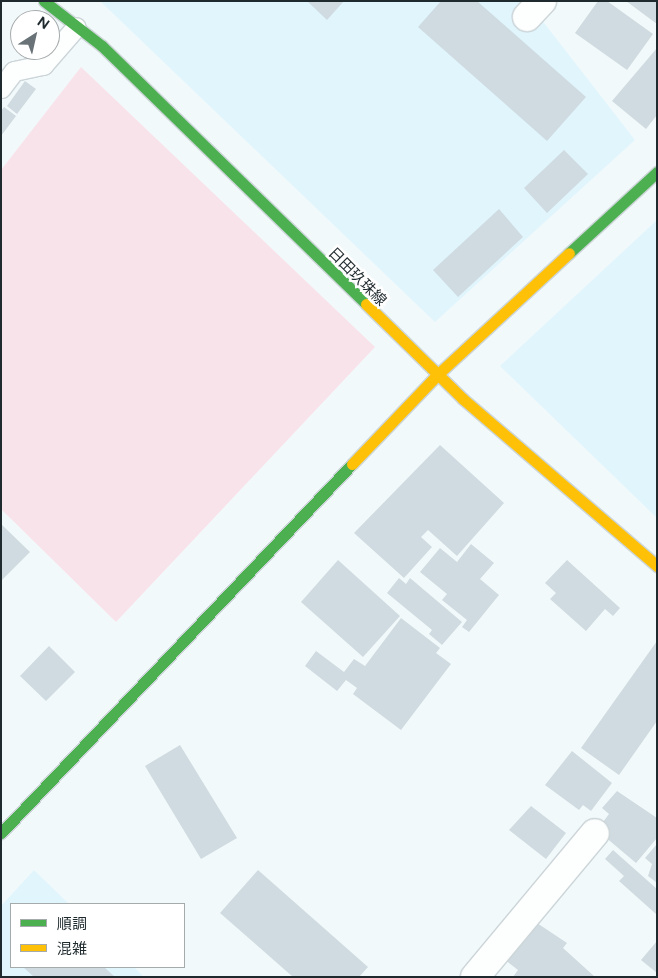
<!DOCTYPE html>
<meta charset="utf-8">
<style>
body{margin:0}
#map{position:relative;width:658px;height:978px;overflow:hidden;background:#f2f9fb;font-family:Figtree,"Noto Sans JP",sans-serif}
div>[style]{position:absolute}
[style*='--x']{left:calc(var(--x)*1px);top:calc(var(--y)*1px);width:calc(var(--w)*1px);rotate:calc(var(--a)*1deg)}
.built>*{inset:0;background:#e1f5fd}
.green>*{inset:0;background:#f9e3ea}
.building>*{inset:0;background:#cfdbe0}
.roads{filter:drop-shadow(1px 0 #ccd5d8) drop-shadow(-1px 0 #ccd5d8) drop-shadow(0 1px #ccd5d8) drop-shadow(0 -1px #ccd5d8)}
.lane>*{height:19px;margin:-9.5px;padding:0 9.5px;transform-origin:9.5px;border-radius:9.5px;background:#fdfefe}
.street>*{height:28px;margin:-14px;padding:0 14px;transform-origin:14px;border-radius:14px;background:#fdfefe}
.fast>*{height:11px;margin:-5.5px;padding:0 5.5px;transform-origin:5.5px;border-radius:5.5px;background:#4caf50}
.slow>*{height:11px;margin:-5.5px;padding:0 5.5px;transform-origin:5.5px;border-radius:5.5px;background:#ffc107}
span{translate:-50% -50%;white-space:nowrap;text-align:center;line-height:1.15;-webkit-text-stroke:5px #fff;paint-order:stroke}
.street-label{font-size:15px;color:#1f2a2e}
.frame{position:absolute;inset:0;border:2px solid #1f2a2e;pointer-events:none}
.legend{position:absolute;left:10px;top:903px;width:175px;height:65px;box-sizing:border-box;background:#fff;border:1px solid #a5aaab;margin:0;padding:6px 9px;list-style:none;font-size:15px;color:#1f2a2e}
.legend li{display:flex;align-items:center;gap:10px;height:25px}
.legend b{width:25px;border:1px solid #a5aaab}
.north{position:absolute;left:10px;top:10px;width:50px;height:50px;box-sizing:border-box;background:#fff;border:1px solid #a5aaab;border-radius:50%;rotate:35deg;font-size:14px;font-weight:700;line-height:20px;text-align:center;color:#1f2a2e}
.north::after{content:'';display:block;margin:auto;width:18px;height:22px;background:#697276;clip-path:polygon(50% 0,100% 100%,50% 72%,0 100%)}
</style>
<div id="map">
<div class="built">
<div style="clip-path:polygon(100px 1px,527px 1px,635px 140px,435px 322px)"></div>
<div style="clip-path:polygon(657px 220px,657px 518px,500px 366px)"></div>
<div style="clip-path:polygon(34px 870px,69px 904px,11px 904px,11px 967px,134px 967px,144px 977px,1px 977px,1px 906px)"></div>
</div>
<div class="green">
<div style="clip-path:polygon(81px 67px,375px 347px,116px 622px,1px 509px,1px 170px)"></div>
</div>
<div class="building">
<div style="clip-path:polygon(307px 1px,344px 1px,327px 20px)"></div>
<div style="clip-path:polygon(441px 1px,477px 1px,586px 97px,547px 141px,418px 27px)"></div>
<div style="clip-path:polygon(598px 1px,607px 1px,653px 34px,627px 70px,575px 33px)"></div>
<div style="clip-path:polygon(626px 1px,657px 1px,657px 24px)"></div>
<div style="clip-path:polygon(657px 48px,657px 115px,646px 129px,612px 101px)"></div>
<div style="clip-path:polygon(25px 81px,36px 89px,17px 114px,7px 106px)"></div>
<div style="clip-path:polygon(4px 107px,16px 116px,1px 136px,1px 111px)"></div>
<div style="clip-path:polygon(564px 150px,588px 174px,547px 213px,524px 188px)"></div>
<div style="clip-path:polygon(499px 209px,523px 237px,458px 297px,433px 270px)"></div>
<div style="clip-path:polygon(440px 445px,504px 503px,457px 556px,428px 530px,421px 537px,432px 547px,404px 578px,354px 533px)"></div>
<div style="clip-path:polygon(1px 524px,30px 552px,1px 581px)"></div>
<div style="clip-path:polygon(471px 544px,494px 563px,480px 579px,499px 595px,469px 632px,462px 627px,467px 620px,442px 600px,447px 594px,420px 572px,440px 548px,457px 562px)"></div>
<div style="clip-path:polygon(338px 560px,400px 616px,363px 657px,301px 602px)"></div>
<div style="clip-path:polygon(567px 560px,620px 608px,613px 616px,605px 609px,586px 631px,550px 599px,556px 593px,545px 583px)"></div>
<div style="clip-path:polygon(399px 578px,406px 584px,410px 578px,462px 622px,442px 645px,429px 634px,432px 630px,387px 593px)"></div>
<div style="clip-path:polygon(401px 618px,440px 648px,436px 653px,451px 664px,401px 730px,353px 694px,357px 688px,346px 680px,337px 691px,305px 666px,316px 651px,344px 672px,354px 659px,365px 666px)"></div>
<div style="clip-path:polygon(657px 641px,657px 721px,619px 775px,581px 748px)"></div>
<div style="clip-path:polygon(49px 646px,75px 672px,46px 701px,20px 676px)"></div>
<div style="clip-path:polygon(180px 745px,237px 838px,201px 859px,145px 766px)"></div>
<div style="clip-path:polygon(572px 751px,612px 783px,591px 811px,583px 805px,579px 810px,545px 785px)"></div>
<div style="clip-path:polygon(617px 791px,657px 818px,657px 838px,636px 863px,604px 836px,600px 826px,609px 814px,602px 808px)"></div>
<div style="clip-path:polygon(531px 806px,566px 833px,546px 859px,509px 830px)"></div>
<div style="clip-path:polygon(657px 844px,657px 883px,648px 876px,652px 864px,645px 858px)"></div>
<div style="clip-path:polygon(613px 850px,657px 889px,656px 914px,619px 881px,624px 876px,605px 859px)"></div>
<div style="clip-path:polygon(258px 870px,368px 967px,359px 977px,293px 977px,220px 913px)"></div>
<div style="clip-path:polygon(534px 921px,567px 943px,563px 948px,595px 977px,513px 977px,518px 970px,504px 959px)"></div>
<div style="clip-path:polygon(657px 941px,657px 973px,641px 960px)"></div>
<div style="clip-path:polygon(23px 967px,104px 967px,115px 977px,34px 977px)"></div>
</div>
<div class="roads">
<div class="lane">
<div style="--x:1;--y:88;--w:21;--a:-53"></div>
<div style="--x:14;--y:71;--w:30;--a:-12"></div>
<div style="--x:43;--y:65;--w:50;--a:-49"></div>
</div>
<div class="street">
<div style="--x:527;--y:17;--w:22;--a:-47"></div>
<div style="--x:475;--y:977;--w:187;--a:-50.2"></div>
</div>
<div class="fast">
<div style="--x:44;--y:1;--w:73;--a:37.8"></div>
<div style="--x:102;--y:46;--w:369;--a:44.3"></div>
<div style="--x:569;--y:253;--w:120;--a:-42.6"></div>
<div style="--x:1;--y:833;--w:509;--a:-46.43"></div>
</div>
<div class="slow">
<div style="--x:366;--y:304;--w:136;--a:44.4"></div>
<div style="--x:463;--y:399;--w:256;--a:40.7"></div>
<div style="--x:352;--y:464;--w:124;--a:-46.3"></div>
<div style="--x:438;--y:374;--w:178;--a:-42.7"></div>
</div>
</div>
<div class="street-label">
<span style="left:357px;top:277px;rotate:45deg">日田玖珠線</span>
</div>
<div class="frame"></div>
<ul class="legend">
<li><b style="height:6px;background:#4caf50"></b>順調</li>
<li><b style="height:6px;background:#ffc107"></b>混雑</li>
</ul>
<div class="north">N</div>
</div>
